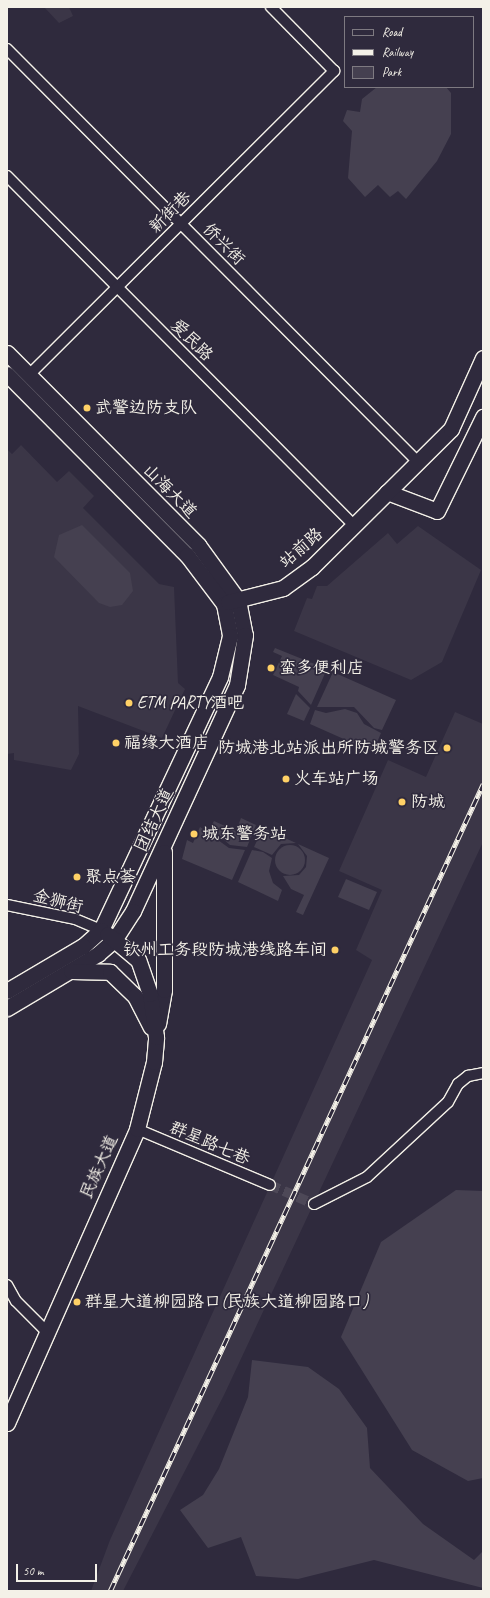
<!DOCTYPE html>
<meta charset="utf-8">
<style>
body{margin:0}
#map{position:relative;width:490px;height:1598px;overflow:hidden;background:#2f2a3d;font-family:Caveat,"LXGW WenKai TC",sans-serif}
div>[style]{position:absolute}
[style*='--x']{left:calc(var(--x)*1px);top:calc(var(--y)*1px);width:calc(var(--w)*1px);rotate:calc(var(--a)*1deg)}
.built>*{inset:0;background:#3b3647}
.green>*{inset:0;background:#454050}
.round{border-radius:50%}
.street-tunnel>*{height:10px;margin-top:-5px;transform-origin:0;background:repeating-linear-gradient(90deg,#4d4857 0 10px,transparent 0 15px)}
.roads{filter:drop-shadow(1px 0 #f4f1e8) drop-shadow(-1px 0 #f4f1e8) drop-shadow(0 1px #f4f1e8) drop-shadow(0 -1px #f4f1e8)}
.street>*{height:10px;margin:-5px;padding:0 5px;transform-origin:5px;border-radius:5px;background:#2f2a3d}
.secondary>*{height:15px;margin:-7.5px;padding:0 7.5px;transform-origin:7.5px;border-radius:7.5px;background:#2f2a3d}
.rail>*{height:4.5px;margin-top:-2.25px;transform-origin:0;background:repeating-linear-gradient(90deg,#2f2a3d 0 9px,#f4f1e8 0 18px);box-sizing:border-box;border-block:1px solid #f4f1e8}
.dots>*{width:11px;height:11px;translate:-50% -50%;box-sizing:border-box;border:2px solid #2f2a3d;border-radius:50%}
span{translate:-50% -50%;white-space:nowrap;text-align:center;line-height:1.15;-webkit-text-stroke:3.5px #2f2a3d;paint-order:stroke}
.street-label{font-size:17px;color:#f4f1e8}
.poi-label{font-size:17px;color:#f4f1e8}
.left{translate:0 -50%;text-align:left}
.right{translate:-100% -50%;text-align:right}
.frame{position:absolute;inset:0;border:8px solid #f4f1e8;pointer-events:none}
.legend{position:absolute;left:344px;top:16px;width:130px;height:72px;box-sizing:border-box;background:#2f2a3d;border:1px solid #7e7a81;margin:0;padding:5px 7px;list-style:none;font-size:12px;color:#f4f1e8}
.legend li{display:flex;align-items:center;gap:8px;height:20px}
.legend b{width:20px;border:1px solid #7e7a81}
.scale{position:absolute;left:16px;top:1564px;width:81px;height:18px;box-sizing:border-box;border:2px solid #f4f1e8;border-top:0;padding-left:5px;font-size:12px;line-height:14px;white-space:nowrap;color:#f4f1e8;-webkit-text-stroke:3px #2f2a3d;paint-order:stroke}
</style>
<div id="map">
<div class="built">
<div style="clip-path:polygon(44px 7px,69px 7px,73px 16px,59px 23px)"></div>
<div style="clip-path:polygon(21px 445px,57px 482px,69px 471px,94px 496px,83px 508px,159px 584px,174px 587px,178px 683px,185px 689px,162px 738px,78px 706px,79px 754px,71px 770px,14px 760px,14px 753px,7px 754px,7px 449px,12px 454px)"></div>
<div style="clip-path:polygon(418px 526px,481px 570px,442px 662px,411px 680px,294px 631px,307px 598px,312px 599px,317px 586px,327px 586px,388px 533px,397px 544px)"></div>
<div style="clip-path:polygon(455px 712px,483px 724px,483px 842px,224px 1395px,123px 1591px,91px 1591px,110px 1540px,372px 960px,356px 950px,382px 890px,339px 871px,388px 760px,426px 777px)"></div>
</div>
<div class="green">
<div style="clip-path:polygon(377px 87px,446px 87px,451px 93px,451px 134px,437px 161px,406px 199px,398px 191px,390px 197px,378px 185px,365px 197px,348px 178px,352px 131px,343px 121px,347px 110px,360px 112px,362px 99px)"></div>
<div style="clip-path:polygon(82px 525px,130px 573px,133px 591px,122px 605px,110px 607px,99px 603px,54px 557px,59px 535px)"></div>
<div style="clip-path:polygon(275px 648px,327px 669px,311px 705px,298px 691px,299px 687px,273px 675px,282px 656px,273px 652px)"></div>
<div style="clip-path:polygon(333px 672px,396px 700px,382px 730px,374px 728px,354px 707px,317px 707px)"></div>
<div style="clip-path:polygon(296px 694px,310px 708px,304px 721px,287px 714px)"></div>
<div style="clip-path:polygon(345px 709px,357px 713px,364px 724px,381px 733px,373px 752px,310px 724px,315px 710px,326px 713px)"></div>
<div style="clip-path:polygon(241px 818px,256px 825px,247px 847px,230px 845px,210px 828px,214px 821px,236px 831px)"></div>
<div style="clip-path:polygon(200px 827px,229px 848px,245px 850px,232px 880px,182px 859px,187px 840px,193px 843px)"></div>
<div style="clip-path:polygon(263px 828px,296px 843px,281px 844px,272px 855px,254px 847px)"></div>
<div style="clip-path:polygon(298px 844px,329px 858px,303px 915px,296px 912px,304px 895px,291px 889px,283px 876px,299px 875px,306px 867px,307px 856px)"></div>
<div class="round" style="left:275px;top:845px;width:30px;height:30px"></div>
<div style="clip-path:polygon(252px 850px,263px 852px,272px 858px,269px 871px,273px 883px,282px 890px,278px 901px,238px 882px)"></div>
<div style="clip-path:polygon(346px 879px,377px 892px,369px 910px,338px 897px)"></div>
<div style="clip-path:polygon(456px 1190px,483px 1191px,483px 1478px,468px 1481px,412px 1450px,341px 1337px,381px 1242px)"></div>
<div style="clip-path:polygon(252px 1360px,308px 1367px,339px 1389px,367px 1428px,370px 1468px,423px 1524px,474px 1560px,483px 1551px,483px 1588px,374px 1560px,298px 1579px,256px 1576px,241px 1537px,208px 1548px,180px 1510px,203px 1495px,219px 1469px,248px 1397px)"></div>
</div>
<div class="street-tunnel">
<div style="--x:270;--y:1185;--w:48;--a:23.4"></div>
</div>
<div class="roads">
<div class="street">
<div style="--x:7;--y:49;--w:583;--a:45.14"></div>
<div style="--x:7;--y:176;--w:493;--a:45.2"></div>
<div style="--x:29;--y:375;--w:431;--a:-44.9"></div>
<div style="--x:334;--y:71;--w:90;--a:-134.5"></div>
<div style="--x:7;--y:905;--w:69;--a:11.6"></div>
<div style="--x:75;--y:919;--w:28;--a:23"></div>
<div style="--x:137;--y:1129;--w:144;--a:22.8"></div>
<div style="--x:314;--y:1204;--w:59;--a:-27"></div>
<div style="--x:367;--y:1177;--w:110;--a:-42.8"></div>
<div style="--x:448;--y:1102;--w:21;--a:-61"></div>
<div style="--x:458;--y:1084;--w:13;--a:-39"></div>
<div style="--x:468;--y:1076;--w:15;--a:-11"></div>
<div style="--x:7;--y:1285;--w:18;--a:61"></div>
<div style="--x:16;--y:1301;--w:44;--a:45"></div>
</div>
<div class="secondary">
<div style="--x:7;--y:353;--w:271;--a:45.1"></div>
<div style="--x:198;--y:545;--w:68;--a:54"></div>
<div style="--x:238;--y:600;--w:36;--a:79"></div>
<div style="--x:245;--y:635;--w:51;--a:99.1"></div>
<div style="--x:237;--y:685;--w:249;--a:114.7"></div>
<div style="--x:133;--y:911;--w:33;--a:123"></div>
<div style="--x:115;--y:939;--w:23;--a:139"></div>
<div style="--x:98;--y:954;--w:106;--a:149.3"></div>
<div style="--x:7;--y:374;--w:255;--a:45.2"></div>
<div style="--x:187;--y:555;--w:61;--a:52.9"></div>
<div style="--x:224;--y:604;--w:33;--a:79"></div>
<div style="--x:230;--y:636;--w:42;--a:103.7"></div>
<div style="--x:220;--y:677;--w:280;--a:115.2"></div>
<div style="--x:101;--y:930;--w:24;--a:138"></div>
<div style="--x:83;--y:946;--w:88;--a:149.4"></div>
<div style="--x:387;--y:492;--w:53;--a:20.8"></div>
<div style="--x:437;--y:511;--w:105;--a:-63.9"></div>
<div style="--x:228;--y:602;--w:57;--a:-14.3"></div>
<div style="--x:283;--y:588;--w:36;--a:-36"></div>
<div style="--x:312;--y:567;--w:196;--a:-44.8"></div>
<div style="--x:451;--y:429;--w:78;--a:-65.7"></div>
<div style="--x:71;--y:971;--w:39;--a:1"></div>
<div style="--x:110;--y:972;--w:35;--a:44"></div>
<div style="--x:135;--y:996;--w:35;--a:63"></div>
<div style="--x:158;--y:1024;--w:35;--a:-80"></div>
<div style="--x:164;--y:990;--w:138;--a:-90"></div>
<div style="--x:7;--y:1423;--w:321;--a:-66.1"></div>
<div style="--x:137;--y:1129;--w:69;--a:-75.8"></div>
<div style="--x:154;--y:1062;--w:25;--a:-85"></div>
<div style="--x:156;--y:1037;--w:43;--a:-97.9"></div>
<div style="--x:150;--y:994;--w:36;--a:-109"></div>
<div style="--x:138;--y:960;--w:40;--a:-140"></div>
</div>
</div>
<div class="rail">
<div style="--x:110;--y:1591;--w:889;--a:-65.19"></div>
</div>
<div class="dots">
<div style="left:87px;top:408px;background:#ffd166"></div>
<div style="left:271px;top:668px;background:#ffd166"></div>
<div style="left:129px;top:703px;background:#ffd166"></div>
<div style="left:116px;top:743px;background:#ffd166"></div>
<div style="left:447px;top:748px;background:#ffd166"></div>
<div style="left:286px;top:779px;background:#ffd166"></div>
<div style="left:402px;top:802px;background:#ffd166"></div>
<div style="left:194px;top:834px;background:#ffd166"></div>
<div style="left:77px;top:877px;background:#ffd166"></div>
<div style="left:335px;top:950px;background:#ffd166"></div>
<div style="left:77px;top:1302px;background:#ffd166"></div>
</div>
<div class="street-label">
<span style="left:170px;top:212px;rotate:-45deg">新街巷</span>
<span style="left:224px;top:244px;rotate:45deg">侨兴街</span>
<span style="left:192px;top:340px;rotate:45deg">爱民路</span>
<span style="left:170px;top:491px;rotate:45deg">山海大道</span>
<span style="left:301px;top:548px;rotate:-41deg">站前路</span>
<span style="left:154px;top:820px;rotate:-65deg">团结大道</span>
<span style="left:58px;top:901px;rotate:14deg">金狮街</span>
<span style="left:210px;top:1143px;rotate:23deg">群星路七巷</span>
<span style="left:99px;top:1167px;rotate:-66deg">民族大道</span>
</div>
<div class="poi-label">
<span class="left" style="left:95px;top:408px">武警边防支队</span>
<span class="left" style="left:279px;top:668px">蛮多便利店</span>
<span class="left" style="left:137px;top:703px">ETM PARTY酒吧</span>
<span class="left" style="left:124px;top:743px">福缘大酒店</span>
<span class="right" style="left:439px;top:748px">防城港北站派出所防城警务区</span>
<span class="left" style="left:294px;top:779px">火车站广场</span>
<span class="left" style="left:411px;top:802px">防城</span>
<span class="left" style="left:202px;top:834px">城东警务站</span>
<span class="left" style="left:85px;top:877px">聚点荟</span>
<span class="right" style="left:327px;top:950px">钦州工务段防城港线路车间</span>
<span class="left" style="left:85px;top:1302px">群星大道柳园路口(民族大道柳园路口)</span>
</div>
<div class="frame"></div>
<ul class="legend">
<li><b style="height:5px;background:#2f2a3d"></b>Road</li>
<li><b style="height:5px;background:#f4f1e8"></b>Railway</li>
<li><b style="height:11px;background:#454050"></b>Park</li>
</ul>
<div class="scale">50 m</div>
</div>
